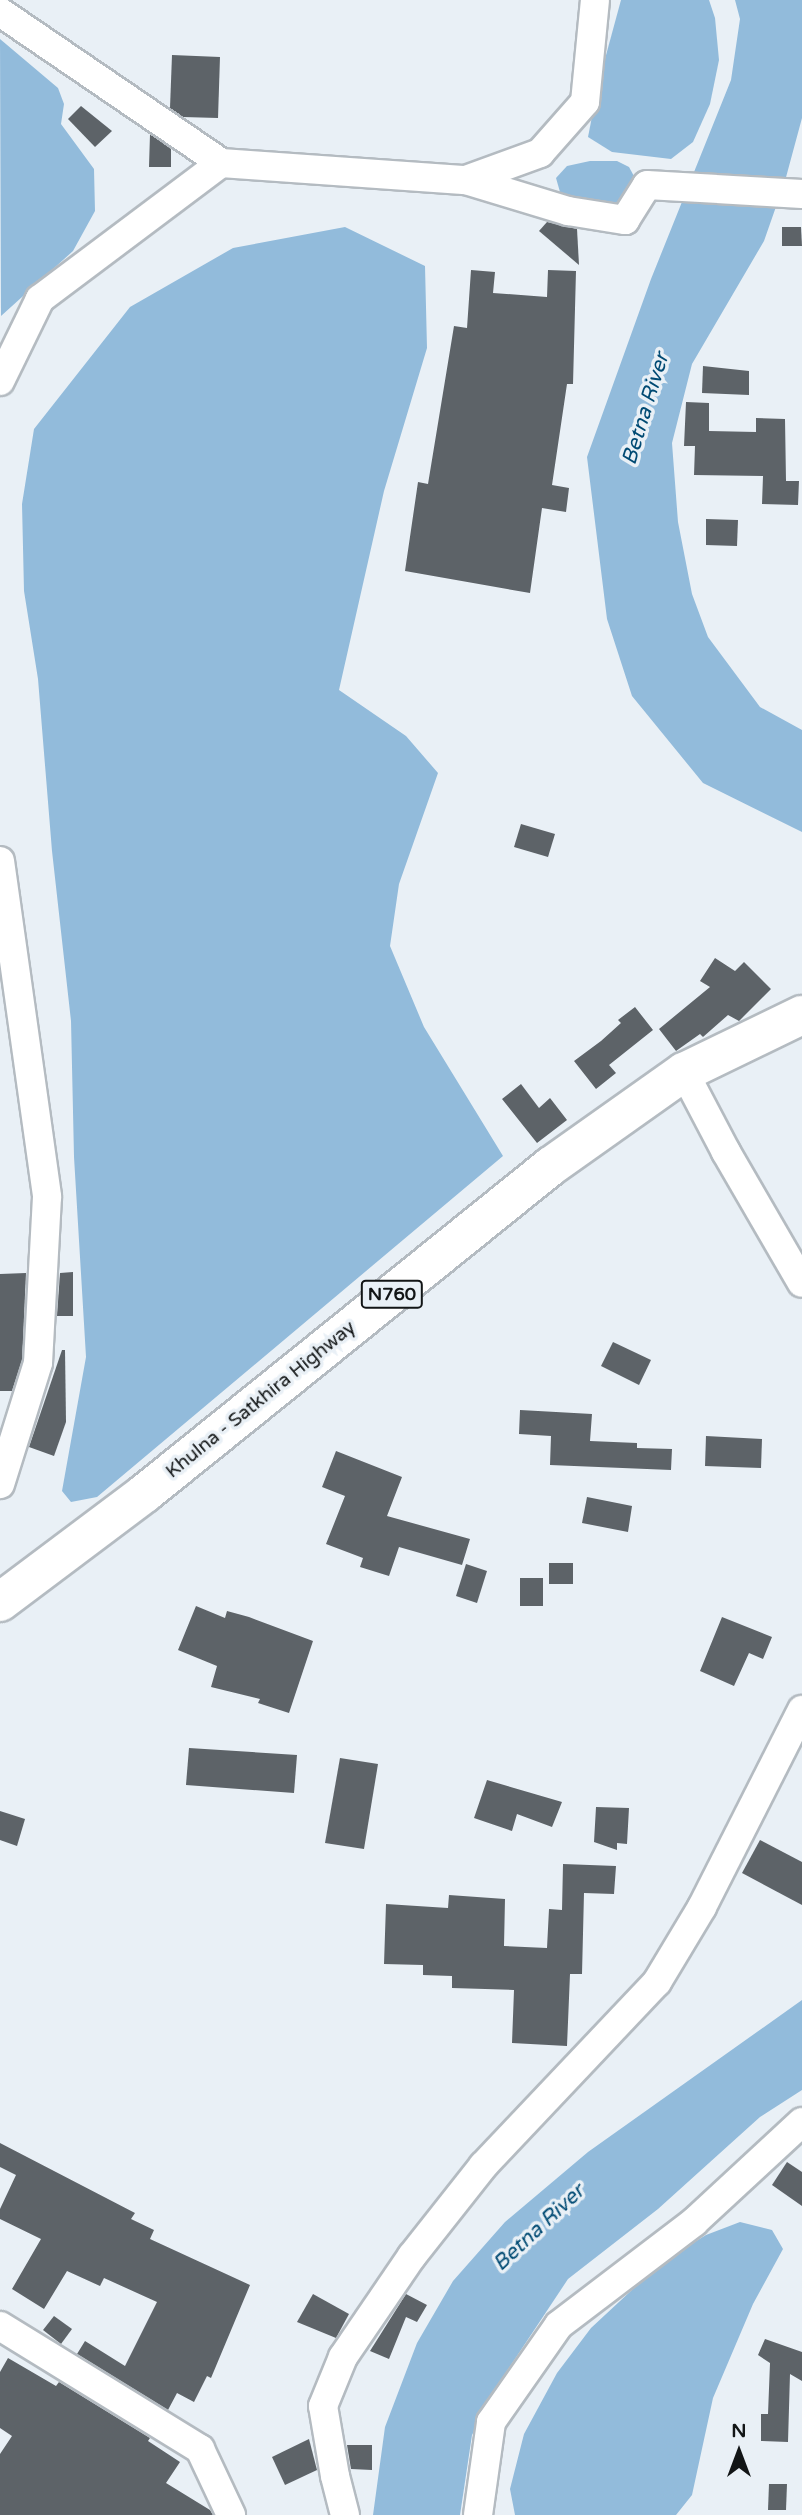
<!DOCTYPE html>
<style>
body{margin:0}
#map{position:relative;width:802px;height:2515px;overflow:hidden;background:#e9f0f6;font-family:"Varela Round",sans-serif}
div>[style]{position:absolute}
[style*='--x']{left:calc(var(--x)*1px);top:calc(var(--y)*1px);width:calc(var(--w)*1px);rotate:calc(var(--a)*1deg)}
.water>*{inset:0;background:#92bbdb}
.building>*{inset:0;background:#5d6368}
.roads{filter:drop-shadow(2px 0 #b4bbc1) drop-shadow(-2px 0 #b4bbc1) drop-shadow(0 2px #b4bbc1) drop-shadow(0 -2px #b4bbc1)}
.minor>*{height:28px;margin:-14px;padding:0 14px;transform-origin:14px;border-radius:14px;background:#fff}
.trunk>*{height:38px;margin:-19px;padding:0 19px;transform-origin:19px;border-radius:19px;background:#fff}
span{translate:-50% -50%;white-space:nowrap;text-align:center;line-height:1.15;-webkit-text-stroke:7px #e9f0f6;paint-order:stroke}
.shield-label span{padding:2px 5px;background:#e9f0f6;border:2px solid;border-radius:5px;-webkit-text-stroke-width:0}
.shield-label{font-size:18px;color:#121516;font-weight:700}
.street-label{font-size:19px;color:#121516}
.water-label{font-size:21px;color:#004a73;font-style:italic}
.north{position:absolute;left:704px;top:2417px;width:70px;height:70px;-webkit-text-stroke:5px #e9f0f6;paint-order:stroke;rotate:0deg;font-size:19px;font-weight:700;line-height:28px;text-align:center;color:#121516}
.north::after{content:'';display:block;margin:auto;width:24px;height:32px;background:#121516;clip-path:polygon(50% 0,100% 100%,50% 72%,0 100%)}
</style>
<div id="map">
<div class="water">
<div style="clip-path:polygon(621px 0,709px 0,715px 18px,719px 60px,710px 104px,693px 142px,671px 159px,612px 152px,588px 137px,599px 81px)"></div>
<div style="clip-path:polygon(735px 0,802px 0,802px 118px,785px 181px,764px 241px,692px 364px,672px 443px,678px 522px,692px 594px,708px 637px,760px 707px,802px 730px,802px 832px,703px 783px,632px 696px,607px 619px,587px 457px,651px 279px,731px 80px,740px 19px)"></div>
<div style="clip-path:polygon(0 39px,58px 88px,64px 104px,61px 124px,94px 169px,95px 211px,73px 251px,1px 316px)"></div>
<div style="clip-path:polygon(590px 161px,617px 161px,629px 167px,635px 178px,626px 204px,601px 212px,562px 199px,556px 178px,567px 166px)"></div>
<div style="clip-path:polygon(345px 227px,425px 266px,427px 348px,384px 491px,339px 690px,406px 736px,438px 773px,399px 884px,390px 946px,424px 1027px,503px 1156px,97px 1497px,71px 1502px,62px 1491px,86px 1357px,74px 1157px,71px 1021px,52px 851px,38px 679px,24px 591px,22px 504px,34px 429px,130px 307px,233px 248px)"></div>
<div style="clip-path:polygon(802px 2000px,802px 2090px,760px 2117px,658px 2209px,568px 2279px,505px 2374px,472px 2435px,460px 2515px,373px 2515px,385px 2427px,417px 2343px,453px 2281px,505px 2222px,588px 2152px)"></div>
<div style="clip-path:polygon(740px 2222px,772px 2230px,783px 2249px,753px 2304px,713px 2398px,692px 2495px,676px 2515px,515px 2515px,510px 2489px,524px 2434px,557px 2373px,591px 2328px,662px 2262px,706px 2235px)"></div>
</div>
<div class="building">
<div style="clip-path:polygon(172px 55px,220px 57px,218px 118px,183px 117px,170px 108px)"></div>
<div style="clip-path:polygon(81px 106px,112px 131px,95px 147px,68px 119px)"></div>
<div style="clip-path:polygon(150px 134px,171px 149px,171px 167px,149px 167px)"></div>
<div style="clip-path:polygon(547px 222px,577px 229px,579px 265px,539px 231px)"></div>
<div style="clip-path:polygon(782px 227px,801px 227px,802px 246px,782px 246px)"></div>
<div style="clip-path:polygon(471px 270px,495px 272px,493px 293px,547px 297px,548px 270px,576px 271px,573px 384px,567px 384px,552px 485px,569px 488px,566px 512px,542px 508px,530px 593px,405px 571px,418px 482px,428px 484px,454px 326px,467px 328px)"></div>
<div style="clip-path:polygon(703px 366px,749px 371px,749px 395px,702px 393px)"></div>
<div style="clip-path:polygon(686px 402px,709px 403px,709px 431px,756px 432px,756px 418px,785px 419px,786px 481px,799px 481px,798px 505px,762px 504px,763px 476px,694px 475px,695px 446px,684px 446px)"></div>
<div style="clip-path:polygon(706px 519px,738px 520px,737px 546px,706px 545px)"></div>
<div style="clip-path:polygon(521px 824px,555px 834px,548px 857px,514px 847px)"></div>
<div style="clip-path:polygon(715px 958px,735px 971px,744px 962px,771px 989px,739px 1021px,728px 1015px,703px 1037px,700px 1034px,676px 1051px,659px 1029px,710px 987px,700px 981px)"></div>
<div style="clip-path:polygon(635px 1007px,653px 1030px,609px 1065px,616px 1073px,596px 1089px,574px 1061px,601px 1041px,621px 1023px,618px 1020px)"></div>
<div style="clip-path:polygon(521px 1084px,539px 1108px,550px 1098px,567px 1120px,537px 1143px,502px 1099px)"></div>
<div style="clip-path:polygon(73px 1272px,73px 1316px,57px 1316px,60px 1273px)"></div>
<div style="clip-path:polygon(26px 1273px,22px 1360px,12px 1391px,0 1391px,0 1274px)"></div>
<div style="clip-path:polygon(613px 1342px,651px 1360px,639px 1385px,601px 1366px)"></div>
<div style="clip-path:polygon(62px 1350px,65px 1350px,66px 1422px,54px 1456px,29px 1447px)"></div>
<div style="clip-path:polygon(520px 1410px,592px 1414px,590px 1441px,637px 1443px,637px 1448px,672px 1449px,671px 1470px,550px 1465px,551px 1436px,519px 1434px)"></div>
<div style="clip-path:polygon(706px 1436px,762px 1439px,761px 1468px,705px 1466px)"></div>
<div style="clip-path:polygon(336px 1451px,402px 1477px,387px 1516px,470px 1539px,462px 1565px,399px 1547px,389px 1576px,360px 1567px,363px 1558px,326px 1544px,345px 1496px,322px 1487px)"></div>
<div style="clip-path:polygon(587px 1497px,632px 1506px,628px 1532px,582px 1523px)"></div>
<div style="clip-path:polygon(549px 1563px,573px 1563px,573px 1584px,549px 1584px)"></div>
<div style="clip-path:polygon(466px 1564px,487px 1571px,477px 1603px,456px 1596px)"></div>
<div style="clip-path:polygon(520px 1578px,543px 1578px,543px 1606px,520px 1606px)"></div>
<div style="clip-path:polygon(196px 1606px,225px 1618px,227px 1611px,249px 1617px,313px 1641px,289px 1713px,258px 1703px,260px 1699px,211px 1687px,217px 1666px,178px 1650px)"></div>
<div style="clip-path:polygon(722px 1617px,772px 1637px,763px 1659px,749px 1653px,734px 1686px,700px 1671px)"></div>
<div style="clip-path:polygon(189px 1748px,297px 1755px,294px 1793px,186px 1785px)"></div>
<div style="clip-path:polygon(340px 1758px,378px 1764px,364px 1849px,325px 1843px)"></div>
<div style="clip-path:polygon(487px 1780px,562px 1802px,552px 1827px,517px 1814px,512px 1831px,474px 1818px)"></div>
<div style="clip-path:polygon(596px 1807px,629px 1808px,627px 1844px,617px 1843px,617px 1850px,594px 1842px)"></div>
<div style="clip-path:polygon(0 1811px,25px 1819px,17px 1846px,0 1840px)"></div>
<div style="clip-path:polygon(760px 1840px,802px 1862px,802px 1905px,742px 1873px)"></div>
<div style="clip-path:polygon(563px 1864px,616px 1866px,614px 1894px,584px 1893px,582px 1974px,570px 1974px,567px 2046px,512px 2043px,514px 1990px,452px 1988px,452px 1976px,423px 1975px,423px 1965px,384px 1964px,386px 1904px,448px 1908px,449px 1895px,505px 1899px,504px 1946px,547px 1948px,549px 1909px,562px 1910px)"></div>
<div style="clip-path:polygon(0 2143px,135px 2213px,131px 2219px,154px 2230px,150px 2239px,250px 2285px,211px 2378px,207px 2376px,194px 2402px,177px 2393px,168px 2410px,77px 2354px,85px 2341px,125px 2366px,157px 2302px,104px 2278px,100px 2286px,67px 2271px,44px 2309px,12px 2289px,41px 2239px,0 2219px,0 2209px,16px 2175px,0 2167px)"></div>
<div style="clip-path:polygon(787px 2162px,802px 2172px,802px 2206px,772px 2185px)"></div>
<div style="clip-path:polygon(313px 2294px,349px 2314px,336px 2338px,297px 2322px)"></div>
<div style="clip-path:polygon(406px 2294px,427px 2305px,417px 2322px,406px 2317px,389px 2359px,370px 2351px)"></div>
<div style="clip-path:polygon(54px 2316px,72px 2329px,61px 2344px,43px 2330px)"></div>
<div style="clip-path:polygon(765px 2339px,802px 2352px,802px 2381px,790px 2374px,788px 2442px,761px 2441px,761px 2414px,768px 2414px,770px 2363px,758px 2355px)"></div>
<div style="clip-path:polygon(8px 2358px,56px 2386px,59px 2382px,150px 2438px,148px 2441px,180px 2462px,166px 2483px,210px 2510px,213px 2515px,0 2515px,0 2454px,12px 2436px,0 2428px,0 2372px)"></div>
<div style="clip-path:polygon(309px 2439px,317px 2470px,285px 2485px,272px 2457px)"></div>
<div style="clip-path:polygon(347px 2445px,372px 2445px,372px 2470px,351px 2469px)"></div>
<div style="clip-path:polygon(769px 2484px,787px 2484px,786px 2510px,768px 2510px)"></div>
</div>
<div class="roads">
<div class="minor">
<div style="--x:0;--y:12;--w:268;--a:34.3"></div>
<div style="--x:221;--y:163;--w:246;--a:4"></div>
<div style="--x:466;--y:180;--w:107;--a:16.9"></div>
<div style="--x:568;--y:211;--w:58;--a:9"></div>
<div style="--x:625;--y:220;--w:41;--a:-57.8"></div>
<div style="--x:647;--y:185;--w:155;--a:3.3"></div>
<div style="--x:466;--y:180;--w:79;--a:-20"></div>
<div style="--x:540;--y:153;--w:68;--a:-48.6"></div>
<div style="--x:585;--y:102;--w:102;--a:-84.4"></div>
<div style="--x:0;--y:381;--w:91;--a:-64"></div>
<div style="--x:40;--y:299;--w:226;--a:-36.9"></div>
<div style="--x:0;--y:861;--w:339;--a:82"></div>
<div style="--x:47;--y:1197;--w:166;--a:93.1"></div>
<div style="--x:38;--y:1363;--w:127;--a:107.4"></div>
<div style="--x:684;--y:1072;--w:90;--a:62.3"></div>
<div style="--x:726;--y:1152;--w:151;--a:59.9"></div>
<div style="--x:0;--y:2326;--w:235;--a:31.6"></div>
<div style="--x:200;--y:2449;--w:73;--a:64.8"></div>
<div style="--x:345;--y:2515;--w:40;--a:-104.4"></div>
<div style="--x:335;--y:2476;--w:71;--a:-99.7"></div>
<div style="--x:323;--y:2406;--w:53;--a:-67.8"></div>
<div style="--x:343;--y:2357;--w:122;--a:-55.7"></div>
<div style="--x:412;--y:2256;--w:115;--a:-51.7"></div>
<div style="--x:483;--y:2166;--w:253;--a:-46.6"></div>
<div style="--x:657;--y:1982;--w:87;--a:-59"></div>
<div style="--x:702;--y:1907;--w:221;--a:-63.1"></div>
<div style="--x:478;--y:2515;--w:94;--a:-82"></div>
<div style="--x:491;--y:2422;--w:118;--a:-55"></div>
<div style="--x:559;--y:2325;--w:170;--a:-37.3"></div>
<div style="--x:694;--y:2222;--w:147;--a:-42.8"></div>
</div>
<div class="trunk">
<div style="--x:0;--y:1602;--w:181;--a:-36.9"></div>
<div style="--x:145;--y:1493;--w:521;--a:-38.85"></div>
<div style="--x:551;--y:1166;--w:163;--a:-35.3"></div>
<div style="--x:684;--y:1072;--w:131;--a:-25.8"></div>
</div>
</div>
<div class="shield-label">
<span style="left:392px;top:1294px">N760</span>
</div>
<div class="street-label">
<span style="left:261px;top:1400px;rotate:-39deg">Khulna - Satkhira Highway</span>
</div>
<div class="water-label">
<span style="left:646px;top:409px;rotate:-73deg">Betna River</span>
<span style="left:539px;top:2228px;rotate:-43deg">Betna River</span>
</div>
<div class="north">N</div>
</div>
